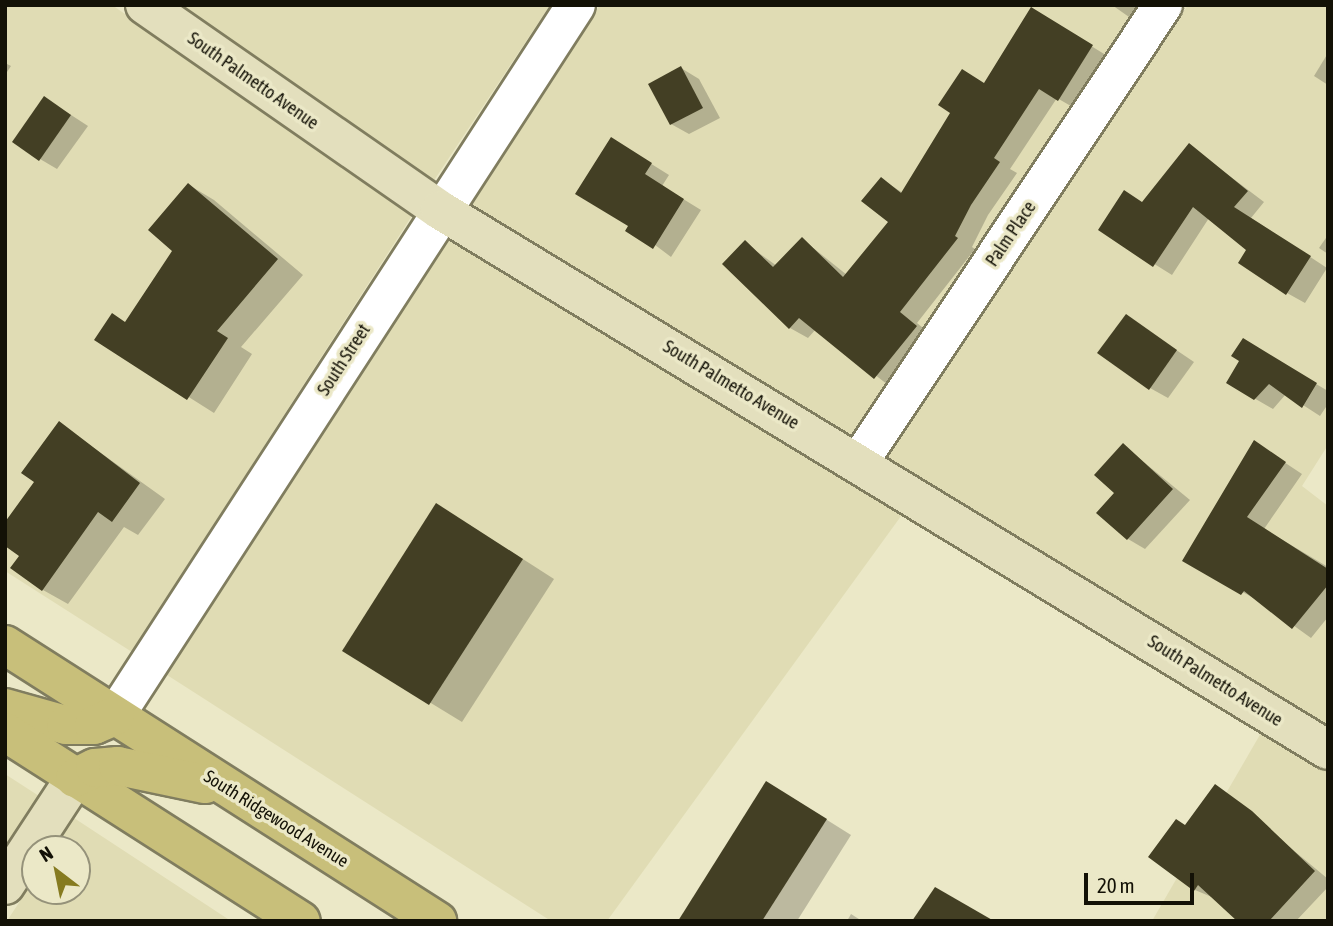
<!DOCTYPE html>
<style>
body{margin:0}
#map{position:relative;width:1333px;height:926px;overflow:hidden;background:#ebe8c7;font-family:"Asap Condensed",sans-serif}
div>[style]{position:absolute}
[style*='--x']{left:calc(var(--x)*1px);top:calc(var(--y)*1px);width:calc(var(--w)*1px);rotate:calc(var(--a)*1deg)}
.built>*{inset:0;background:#e0dcb4}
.shadow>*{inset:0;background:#0003}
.building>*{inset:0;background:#433f24}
.roads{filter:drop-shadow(2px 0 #807d5f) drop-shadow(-2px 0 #807d5f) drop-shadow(0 2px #807d5f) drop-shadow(0 -2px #807d5f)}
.street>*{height:38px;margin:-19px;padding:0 19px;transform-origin:19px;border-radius:19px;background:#fff}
.secondary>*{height:38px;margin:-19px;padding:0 19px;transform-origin:19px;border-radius:19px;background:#e3dfbd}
.primary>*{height:38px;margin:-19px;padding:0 19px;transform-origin:19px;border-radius:19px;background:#c8bf7a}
span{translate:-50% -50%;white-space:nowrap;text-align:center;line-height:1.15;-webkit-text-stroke:7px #ebe8c7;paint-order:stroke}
.street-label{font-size:18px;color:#131106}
.frame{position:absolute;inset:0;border:7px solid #131106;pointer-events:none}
.north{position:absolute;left:21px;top:835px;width:70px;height:70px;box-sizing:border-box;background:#ebe8c7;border:2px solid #95927a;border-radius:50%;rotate:328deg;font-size:19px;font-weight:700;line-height:28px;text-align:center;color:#131106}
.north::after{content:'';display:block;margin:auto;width:24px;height:32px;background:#867b20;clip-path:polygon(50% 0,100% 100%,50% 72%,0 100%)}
.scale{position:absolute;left:1084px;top:873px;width:110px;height:32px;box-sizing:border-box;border:4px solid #131106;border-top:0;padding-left:9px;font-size:21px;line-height:24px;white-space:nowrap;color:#131106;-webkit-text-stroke:5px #ebe8c7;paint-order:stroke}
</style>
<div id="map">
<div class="built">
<div style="clip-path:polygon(5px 5px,112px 5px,413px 214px,132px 652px,5px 571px)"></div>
<div style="clip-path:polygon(179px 5px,550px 5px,433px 182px)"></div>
<div style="clip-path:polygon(600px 5px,1138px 5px,852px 435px,468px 204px)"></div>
<div style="clip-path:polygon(1188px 5px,1328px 5px,1328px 445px,1302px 486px,1328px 506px,1328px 727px,887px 457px)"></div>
<div style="clip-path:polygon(447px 237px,904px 512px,607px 921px,551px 921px,167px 675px)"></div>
<div style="clip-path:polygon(1261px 733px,1328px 773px,1328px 921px,1152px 921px)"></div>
<div style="clip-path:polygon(5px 774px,39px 796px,5px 847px)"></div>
<div style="clip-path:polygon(74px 818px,231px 921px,7px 921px,35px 878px,35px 891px,77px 891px,77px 849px,54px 849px)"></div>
</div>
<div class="shadow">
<div style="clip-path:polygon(1112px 5px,1157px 5px,1139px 24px)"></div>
<div style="clip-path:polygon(1049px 20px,1109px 57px,1076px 109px,1057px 98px,1010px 169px,1017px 173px,988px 215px,972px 247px,975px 249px,917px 323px,934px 337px,892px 388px,816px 329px,808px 338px,790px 328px,745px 243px,777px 266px,802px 239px,847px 275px,890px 222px,881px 179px,903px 193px,985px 84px)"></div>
<div style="clip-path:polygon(1328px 53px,1328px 85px,1314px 76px)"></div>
<div style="clip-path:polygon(5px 63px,11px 66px,5px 75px)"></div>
<div style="clip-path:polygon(681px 68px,699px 79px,720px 118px,689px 134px,671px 124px)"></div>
<div style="clip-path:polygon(45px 98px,88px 126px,57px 169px,40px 159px)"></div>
<div style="clip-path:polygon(1190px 146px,1264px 202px,1251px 218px,1327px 268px,1305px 303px,1287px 293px,1248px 250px,1209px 218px,1172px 275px,1100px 230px,1143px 203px)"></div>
<div style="clip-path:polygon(629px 150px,669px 175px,662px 186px,701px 210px,671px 257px,630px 226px)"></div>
<div style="clip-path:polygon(189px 185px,214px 200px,303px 275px,241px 347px,252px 354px,214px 413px,97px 339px,126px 324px,174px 250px)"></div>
<div style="clip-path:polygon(1328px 235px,1328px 254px,1319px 248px)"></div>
<div style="clip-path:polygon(1126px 316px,1194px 362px,1168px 398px,1150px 388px)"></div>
<div style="clip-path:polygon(1243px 341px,1328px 391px,1328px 404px,1320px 416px,1286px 394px,1273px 409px,1228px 383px,1241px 361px)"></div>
<div style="clip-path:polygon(59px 423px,165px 499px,138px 535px,124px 527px,68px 604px,43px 590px,21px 555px,36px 482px)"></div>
<div style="clip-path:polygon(1254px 442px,1302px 474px,1264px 529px,1328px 567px,1328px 617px,1311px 638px,1261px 602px,1185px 561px)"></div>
<div style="clip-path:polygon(1123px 445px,1190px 500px,1145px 549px,1128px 539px,1117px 493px)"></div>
<div style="clip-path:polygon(468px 524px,554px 579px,462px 722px,344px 650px)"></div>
<div style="clip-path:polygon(1216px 786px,1328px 879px,1328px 887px,1296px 921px,1240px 921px,1214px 898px,1195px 890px,1150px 857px,1186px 827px)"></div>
<div style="clip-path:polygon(792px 798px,851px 835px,797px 921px,690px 921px)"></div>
<div style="clip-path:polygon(851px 914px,862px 921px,847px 921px)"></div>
</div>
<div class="building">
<div style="clip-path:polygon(1031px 7px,1093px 45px,1058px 101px,1039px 89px,994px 158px,1000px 162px,971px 205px,955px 236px,958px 238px,900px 312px,917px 326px,874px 379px,799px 318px,789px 329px,722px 264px,745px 240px,773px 267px,802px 237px,843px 277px,888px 222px,861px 201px,881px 177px,901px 193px,950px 113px,938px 105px,962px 69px,984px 83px)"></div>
<div style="clip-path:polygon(681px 66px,703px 108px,670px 125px,648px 84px)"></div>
<div style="clip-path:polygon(44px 96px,71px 115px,39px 161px,12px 142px)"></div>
<div style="clip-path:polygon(611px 137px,652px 163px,645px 174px,684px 199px,653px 249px,625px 231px,628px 226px,575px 194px)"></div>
<div style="clip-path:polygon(1189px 143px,1248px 191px,1234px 207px,1311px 256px,1286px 295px,1238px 263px,1246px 250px,1193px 207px,1153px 267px,1098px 230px,1124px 190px,1142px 202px)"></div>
<div style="clip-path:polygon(188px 183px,278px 259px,217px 331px,228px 338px,187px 400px,94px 340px,112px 313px,125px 322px,172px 251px,148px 230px)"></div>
<div style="clip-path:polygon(1126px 314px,1177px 350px,1149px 390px,1097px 353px)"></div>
<div style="clip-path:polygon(1243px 338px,1317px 383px,1302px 408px,1269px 384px,1254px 400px,1226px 383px,1239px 361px,1231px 356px)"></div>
<div style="clip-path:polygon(59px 421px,140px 483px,112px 522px,98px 512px,42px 591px,10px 568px,19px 556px,5px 546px,5px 522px,34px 482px,21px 473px)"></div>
<div style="clip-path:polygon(1254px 440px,1286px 462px,1247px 517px,1328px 569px,1328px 585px,1292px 629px,1244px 591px,1241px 595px,1182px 561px)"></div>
<div style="clip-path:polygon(1123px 443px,1173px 489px,1127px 540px,1096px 513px,1114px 493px,1094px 475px)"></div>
<div style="clip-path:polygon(436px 503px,523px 559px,429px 705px,342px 651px)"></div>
<div style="clip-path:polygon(766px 781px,827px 819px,762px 921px,678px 921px)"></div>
<div style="clip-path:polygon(1215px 784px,1252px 811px,1315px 871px,1269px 921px,1237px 921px,1198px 885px,1194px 891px,1148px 857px,1176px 819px,1185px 825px)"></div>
<div style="clip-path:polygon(935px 887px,994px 921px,912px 921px)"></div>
</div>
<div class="roads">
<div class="street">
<div style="--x:859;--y:462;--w:549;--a:-56.37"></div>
<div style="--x:115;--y:716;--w:847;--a:-57.04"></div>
</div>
<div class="secondary">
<div style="--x:145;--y:5;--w:359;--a:34.8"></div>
<div style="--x:440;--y:210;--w:1039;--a:31.3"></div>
<div style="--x:5;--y:885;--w:128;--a:-56.8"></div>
</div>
<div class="primary">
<div style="--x:5;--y:645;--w:513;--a:32.57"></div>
<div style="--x:5;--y:708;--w:63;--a:15.6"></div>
<div style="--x:66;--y:725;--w:28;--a:0"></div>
<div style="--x:94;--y:725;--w:23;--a:-23"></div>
<div style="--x:5;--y:732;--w:351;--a:32.6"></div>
<div style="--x:75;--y:778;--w:22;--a:-27"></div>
<div style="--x:95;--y:768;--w:23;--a:-5"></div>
<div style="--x:118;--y:766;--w:89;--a:11.7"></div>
</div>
</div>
<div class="street-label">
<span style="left:253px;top:81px;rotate:35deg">South Palmetto Avenue</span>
<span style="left:1011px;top:234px;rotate:-56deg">Palm Place</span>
<span style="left:344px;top:360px;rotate:-57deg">South Street</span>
<span style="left:731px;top:385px;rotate:31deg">South Palmetto Avenue</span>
<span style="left:1215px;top:681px;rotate:32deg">South Palmetto Avenue</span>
<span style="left:276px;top:819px;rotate:32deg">South Ridgewood Avenue</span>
</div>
<div class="frame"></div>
<div class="north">N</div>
<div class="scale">20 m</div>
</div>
